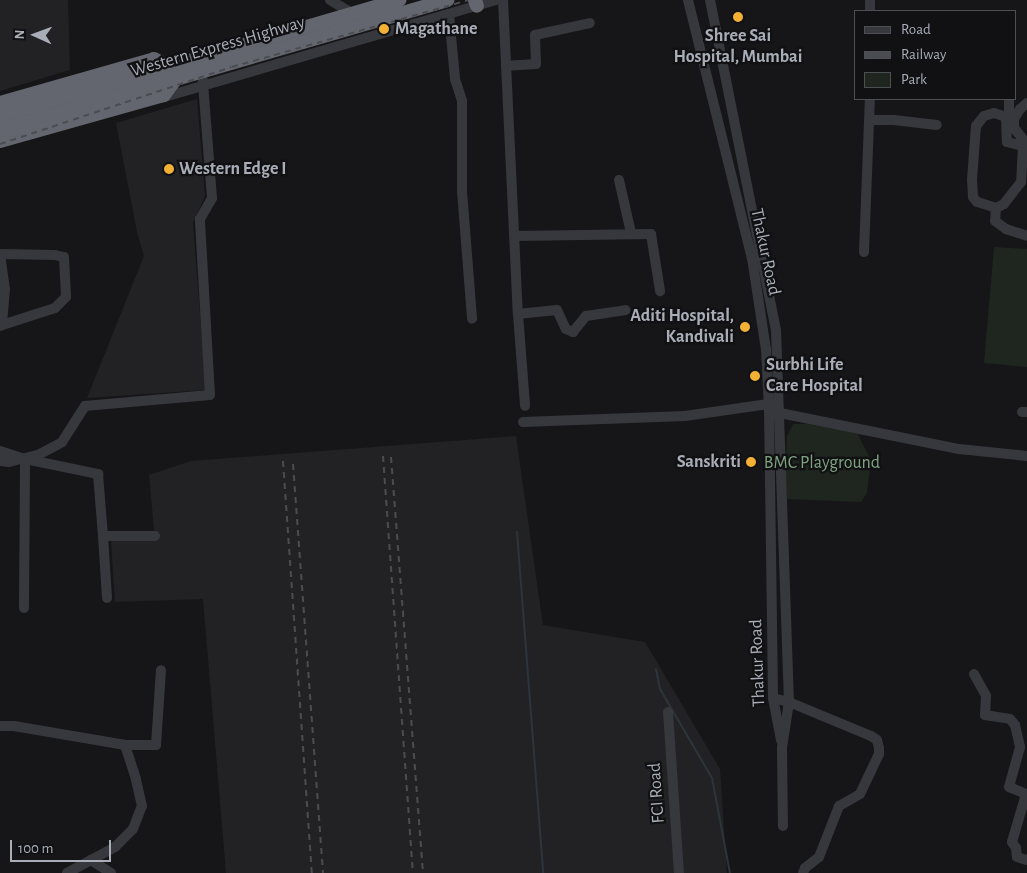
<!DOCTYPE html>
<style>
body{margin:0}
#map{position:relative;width:1027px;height:873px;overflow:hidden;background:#161618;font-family:"Alegreya Sans",sans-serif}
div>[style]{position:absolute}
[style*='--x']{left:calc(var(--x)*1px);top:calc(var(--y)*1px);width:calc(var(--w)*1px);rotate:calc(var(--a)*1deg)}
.built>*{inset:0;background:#222225}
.green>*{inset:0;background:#1e261f}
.stream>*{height:2px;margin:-1px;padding:0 1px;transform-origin:1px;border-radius:1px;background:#2c353c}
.minor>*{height:10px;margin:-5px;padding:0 5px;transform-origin:5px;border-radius:5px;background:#37383d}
.highway>*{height:14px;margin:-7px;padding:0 7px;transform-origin:7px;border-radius:7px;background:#63666e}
.rail>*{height:2px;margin-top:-1px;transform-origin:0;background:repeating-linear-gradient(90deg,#4a4c52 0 6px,transparent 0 11px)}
.dots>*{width:14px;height:14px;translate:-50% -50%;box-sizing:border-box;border:2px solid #111113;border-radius:50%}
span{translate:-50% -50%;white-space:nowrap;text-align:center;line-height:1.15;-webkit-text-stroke:4.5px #111113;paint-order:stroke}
.poi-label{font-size:18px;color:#a8adb8;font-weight:700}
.left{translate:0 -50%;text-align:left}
.right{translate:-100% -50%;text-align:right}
.street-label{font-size:18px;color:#a8adb8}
.park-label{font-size:18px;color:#7fa381}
.legend{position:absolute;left:854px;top:10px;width:162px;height:90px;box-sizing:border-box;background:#111113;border:1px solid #4d4f55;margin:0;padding:6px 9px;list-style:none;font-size:15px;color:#a8adb8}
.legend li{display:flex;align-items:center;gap:10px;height:25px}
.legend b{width:25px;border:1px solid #4d4f55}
.north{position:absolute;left:10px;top:10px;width:50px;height:50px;-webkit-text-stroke:4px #111113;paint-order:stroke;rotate:272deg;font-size:14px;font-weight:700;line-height:20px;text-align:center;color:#a8adb8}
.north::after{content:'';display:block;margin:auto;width:18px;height:22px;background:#a8adb8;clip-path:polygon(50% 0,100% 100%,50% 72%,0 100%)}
.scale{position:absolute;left:10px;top:840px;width:101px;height:22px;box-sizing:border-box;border:2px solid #a8adb8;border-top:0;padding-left:6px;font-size:15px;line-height:18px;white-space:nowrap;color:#a8adb8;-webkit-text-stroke:4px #111113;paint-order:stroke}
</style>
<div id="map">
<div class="built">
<div style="clip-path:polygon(0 0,68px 0,70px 70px,0 91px)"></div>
<div style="clip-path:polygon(197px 99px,205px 196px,193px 223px,206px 390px,87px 398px,144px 256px,137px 232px,116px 123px)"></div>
<div style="clip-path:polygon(516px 436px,543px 625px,645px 642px,720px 769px,727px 873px,226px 873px,203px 599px,115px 602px,111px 541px,155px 540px,149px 475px,191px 461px)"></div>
</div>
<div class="green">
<div style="clip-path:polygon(994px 247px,1027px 249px,1027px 367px,984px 363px)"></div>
<div style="clip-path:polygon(793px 424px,807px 424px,857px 433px,871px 460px,867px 493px,861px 502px,787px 499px,785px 479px,787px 436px)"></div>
</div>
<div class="stream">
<div style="--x:517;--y:532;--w:342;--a:85.6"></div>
<div style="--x:656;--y:669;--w:20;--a:79"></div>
<div style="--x:660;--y:689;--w:103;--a:59.7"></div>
<div style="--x:712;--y:778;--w:97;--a:79.3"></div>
</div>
<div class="minor">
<div style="--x:330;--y:0;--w:26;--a:31"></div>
<div style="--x:503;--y:0;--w:314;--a:87.3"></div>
<div style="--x:518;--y:314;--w:92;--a:85.6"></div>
<div style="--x:688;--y:0;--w:266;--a:76.1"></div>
<div style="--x:752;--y:258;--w:92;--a:81.3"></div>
<div style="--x:766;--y:349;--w:59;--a:87.1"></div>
<div style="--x:769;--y:408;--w:290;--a:89.2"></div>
<div style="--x:773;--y:698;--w:43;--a:79.2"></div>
<div style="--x:710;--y:0;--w:337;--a:78.7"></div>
<div style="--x:776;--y:330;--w:372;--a:88"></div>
<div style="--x:789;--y:702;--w:47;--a:98.7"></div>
<div style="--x:782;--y:748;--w:78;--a:89.3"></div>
<div style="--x:870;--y:11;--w:11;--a:-90"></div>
<div style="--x:449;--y:14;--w:65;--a:84.7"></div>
<div style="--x:455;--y:79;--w:23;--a:72"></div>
<div style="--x:462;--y:101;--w:90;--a:90"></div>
<div style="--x:462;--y:191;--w:128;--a:85.5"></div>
<div style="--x:506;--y:66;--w:30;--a:-4"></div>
<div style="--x:536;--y:64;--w:29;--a:-92"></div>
<div style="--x:535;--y:35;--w:56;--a:-12.3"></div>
<div style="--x:161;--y:98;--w:349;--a:-16.3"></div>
<div style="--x:1027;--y:103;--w:9;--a:139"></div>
<div style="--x:1020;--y:109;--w:12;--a:121"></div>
<div style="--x:1014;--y:119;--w:9;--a:90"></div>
<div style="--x:1014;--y:128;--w:21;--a:51"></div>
<div style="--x:1006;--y:117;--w:6;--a:-59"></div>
<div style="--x:1009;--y:112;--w:13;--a:-90"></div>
<div style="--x:870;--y:120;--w:24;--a:0"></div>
<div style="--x:894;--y:120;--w:43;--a:6.6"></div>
<div style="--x:619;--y:180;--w:54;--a:77.2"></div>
<div style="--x:996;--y:208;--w:20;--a:-162"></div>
<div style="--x:977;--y:202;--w:6;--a:-129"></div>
<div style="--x:973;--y:197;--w:17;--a:-93"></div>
<div style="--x:972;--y:180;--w:54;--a:-85.8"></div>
<div style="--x:976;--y:126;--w:13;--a:-51"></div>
<div style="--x:984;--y:116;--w:10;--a:-17"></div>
<div style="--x:994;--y:113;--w:13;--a:18"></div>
<div style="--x:1006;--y:117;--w:25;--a:88"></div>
<div style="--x:1007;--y:142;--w:16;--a:14"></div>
<div style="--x:1023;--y:146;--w:36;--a:93"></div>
<div style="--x:1021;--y:182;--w:28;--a:128"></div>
<div style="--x:1004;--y:204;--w:9;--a:153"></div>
<div style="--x:996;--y:208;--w:13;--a:94"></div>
<div style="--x:995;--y:221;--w:14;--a:36"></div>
<div style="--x:1006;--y:229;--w:22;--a:18"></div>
<div style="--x:515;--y:236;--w:136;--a:-0.8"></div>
<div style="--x:651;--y:234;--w:58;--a:81"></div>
<div style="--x:864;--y:252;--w:153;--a:-87.8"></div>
<div style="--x:0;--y:254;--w:35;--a:82"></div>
<div style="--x:5;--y:289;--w:36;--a:95"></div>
<div style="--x:2;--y:325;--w:2;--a:153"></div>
<div style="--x:1;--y:254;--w:54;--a:1.1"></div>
<div style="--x:55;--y:255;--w:9;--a:13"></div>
<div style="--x:64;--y:257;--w:40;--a:87.1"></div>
<div style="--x:66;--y:297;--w:16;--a:135"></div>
<div style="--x:55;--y:308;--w:56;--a:162.2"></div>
<div style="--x:518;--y:314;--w:39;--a:-6"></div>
<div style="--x:557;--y:310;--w:21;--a:65"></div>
<div style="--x:566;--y:329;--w:8;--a:23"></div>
<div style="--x:573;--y:332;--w:21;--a:-51"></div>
<div style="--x:586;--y:316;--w:40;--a:-8.5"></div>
<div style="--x:775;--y:412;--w:188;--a:11.4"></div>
<div style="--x:959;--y:449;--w:68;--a:5.9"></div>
<div style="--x:1022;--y:412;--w:5;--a:0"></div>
<div style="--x:523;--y:422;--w:162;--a:-2.1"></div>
<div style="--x:685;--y:416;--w:91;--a:-8.2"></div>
<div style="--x:0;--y:451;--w:26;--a:18"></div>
<div style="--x:25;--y:459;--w:75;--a:11.6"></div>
<div style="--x:98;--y:474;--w:62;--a:85.4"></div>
<div style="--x:103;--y:536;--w:52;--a:0"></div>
<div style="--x:0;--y:461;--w:9;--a:6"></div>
<div style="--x:9;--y:462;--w:30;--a:-14"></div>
<div style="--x:38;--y:455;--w:27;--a:-28"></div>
<div style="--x:62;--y:442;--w:43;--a:-57.4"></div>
<div style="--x:85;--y:406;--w:125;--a:-5"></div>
<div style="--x:210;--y:395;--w:176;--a:-93.3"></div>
<div style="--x:200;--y:219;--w:24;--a:-60"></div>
<div style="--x:212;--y:198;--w:126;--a:-94.5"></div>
<div style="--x:103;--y:536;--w:62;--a:86.3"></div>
<div style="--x:24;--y:608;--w:149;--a:-89.6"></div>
<div style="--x:974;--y:674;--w:25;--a:61"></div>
<div style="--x:986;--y:696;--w:19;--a:93"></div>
<div style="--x:985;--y:715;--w:25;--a:9"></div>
<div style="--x:1010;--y:719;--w:8;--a:50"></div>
<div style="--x:1015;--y:725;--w:23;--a:77"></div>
<div style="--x:1020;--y:747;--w:41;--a:105.4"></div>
<div style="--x:1009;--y:787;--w:18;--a:22"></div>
<div style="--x:1026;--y:794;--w:50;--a:106.3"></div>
<div style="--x:1012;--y:842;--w:7;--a:56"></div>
<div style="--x:1016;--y:848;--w:9;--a:84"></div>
<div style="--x:1017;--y:857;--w:10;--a:17"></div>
<div style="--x:773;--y:698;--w:16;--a:14"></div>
<div style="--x:789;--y:702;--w:89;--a:22.5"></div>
<div style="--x:871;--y:736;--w:7;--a:34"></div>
<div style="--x:877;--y:740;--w:8;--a:76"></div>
<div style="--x:879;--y:748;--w:6;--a:90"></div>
<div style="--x:879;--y:754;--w:44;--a:115.4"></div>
<div style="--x:860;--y:794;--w:24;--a:150"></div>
<div style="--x:839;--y:806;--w:55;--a:111.4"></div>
<div style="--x:819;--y:857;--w:18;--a:142"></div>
<div style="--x:805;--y:868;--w:5;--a:112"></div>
<div style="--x:668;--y:712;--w:161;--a:86.1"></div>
<div style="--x:0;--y:726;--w:14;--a:0"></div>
<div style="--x:14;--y:726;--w:113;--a:9.7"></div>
<div style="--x:125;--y:745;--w:31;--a:0"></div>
<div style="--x:156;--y:745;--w:75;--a:-86.2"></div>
<div style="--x:91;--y:860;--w:24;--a:33"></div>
<div style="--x:67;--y:873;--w:55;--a:-28.4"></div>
<div style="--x:115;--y:847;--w:25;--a:-45"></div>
<div style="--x:133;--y:829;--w:25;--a:-69"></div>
<div style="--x:142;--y:806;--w:28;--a:-103"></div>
<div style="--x:136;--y:779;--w:36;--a:-108"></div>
</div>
<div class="highway">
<div style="--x:475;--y:0;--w:6;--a:72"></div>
<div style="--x:0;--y:103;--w:160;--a:-15.9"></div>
<div style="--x:154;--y:59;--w:18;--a:27"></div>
<div style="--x:0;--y:116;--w:416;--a:-16.2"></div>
<div style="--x:0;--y:130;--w:466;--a:-16.2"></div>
<div style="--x:0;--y:141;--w:170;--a:-15.7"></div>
<div style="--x:164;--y:95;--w:19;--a:-54"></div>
</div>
<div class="rail">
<div style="--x:0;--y:144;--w:244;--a:-18.4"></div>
<div style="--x:232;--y:67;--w:245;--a:-15.8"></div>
<div style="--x:383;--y:456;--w:418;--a:85.9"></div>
<div style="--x:391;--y:457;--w:417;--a:85.6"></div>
<div style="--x:283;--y:461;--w:413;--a:86"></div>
<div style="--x:293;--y:464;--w:410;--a:85.8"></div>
</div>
<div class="dots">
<div style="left:738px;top:17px;background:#f2b134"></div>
<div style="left:384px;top:29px;background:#f2b134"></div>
<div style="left:169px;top:169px;background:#f2b134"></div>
<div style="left:745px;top:327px;background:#f2b134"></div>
<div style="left:755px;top:376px;background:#f2b134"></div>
<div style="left:751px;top:462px;background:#f2b134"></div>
</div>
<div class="poi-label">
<span class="left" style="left:395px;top:29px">Magathane</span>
<span style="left:738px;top:47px">Shree Sai<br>Hospital, Mumbai</span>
<span class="left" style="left:179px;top:169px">Western Edge I</span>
<span class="right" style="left:734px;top:327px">Aditi Hospital,<br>Kandivali</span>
<span class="left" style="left:766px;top:376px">Surbhi Life<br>Care Hospital</span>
<span class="right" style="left:741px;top:462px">Sanskriti</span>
</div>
<div class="street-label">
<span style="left:218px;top:47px;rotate:-16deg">Western Express Highway</span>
<span style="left:765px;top:252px;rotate:78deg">Thakur Road</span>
<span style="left:758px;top:663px;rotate:-92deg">Thakur Road</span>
<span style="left:657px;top:793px;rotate:-94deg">FCI Road</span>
</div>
<div class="park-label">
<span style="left:822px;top:463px">BMC Playground</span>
</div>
<ul class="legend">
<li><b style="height:6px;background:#37383d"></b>Road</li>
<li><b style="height:6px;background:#4a4c52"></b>Railway</li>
<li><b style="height:14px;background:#1e261f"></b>Park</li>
</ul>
<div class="north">N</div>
<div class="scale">100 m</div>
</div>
